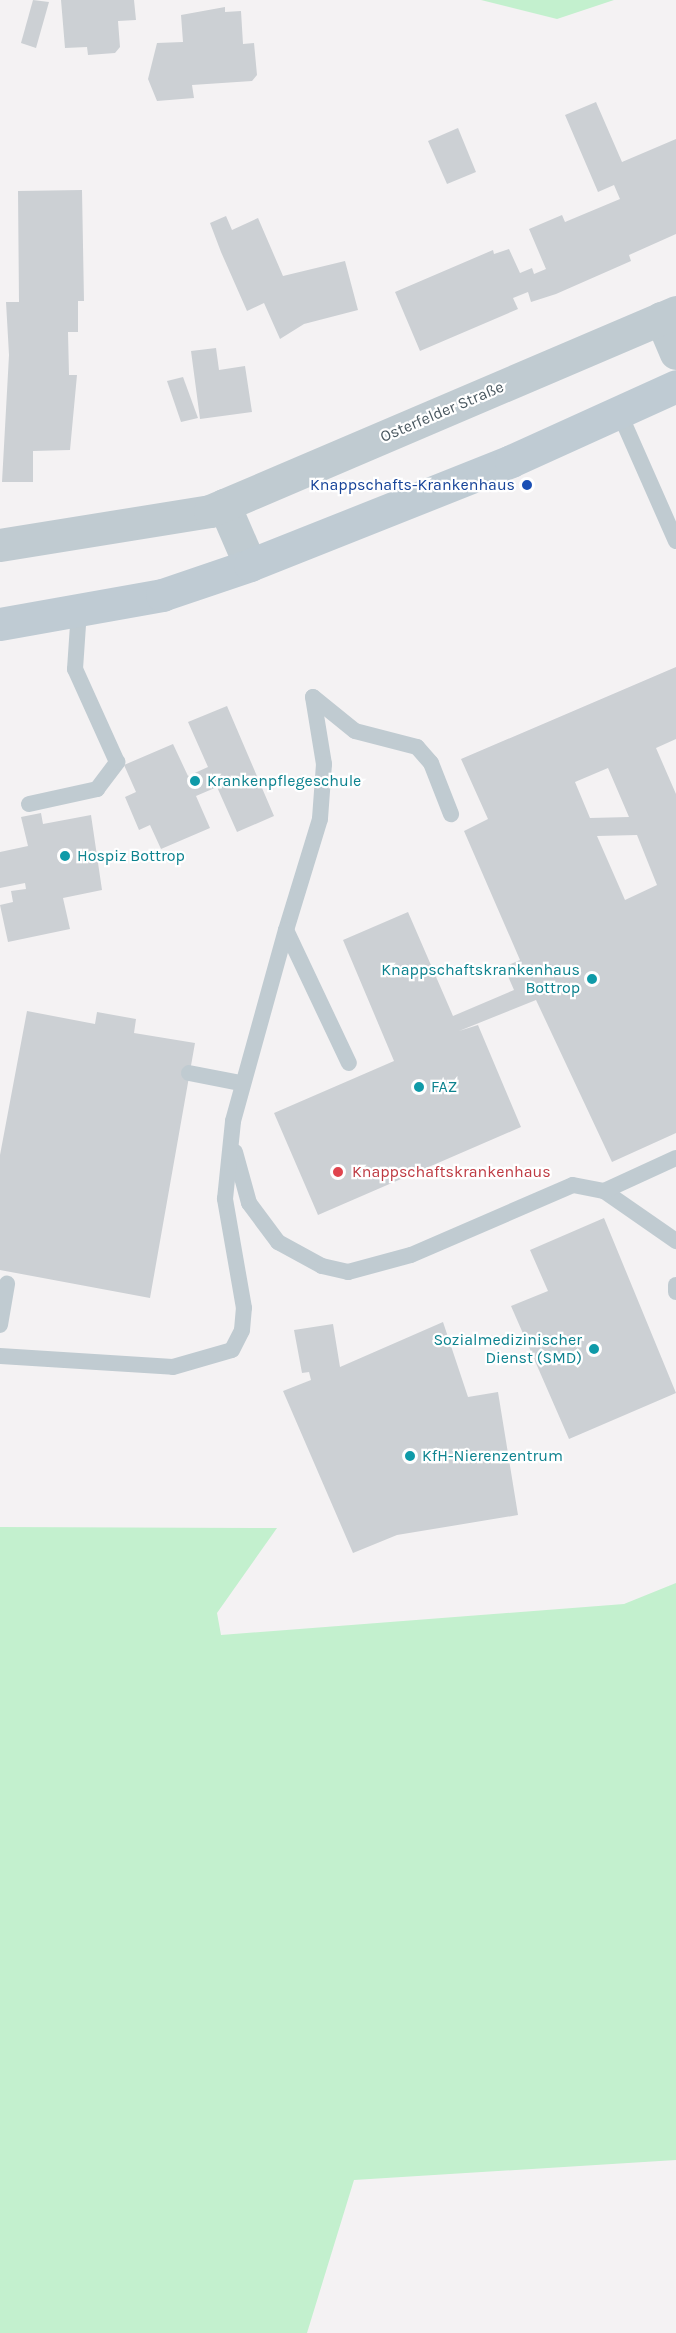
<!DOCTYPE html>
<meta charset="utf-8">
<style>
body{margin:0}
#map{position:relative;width:676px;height:2333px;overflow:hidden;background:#f4f2f3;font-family:Karla,sans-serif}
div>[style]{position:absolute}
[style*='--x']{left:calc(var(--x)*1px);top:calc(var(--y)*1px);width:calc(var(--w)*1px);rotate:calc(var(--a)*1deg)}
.green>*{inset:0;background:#c3f0ce}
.building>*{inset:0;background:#ccd0d4}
.lane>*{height:16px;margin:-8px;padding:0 8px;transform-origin:8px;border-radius:8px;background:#c0cbd1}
.street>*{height:33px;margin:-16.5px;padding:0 16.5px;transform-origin:16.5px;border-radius:16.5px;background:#c0cbd1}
.secondary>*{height:33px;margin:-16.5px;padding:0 16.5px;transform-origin:16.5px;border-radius:16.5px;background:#bfcbd3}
.dots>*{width:16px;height:16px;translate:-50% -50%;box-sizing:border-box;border:3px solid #fff;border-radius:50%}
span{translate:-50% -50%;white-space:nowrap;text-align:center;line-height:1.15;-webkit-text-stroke:4.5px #fff;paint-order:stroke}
.street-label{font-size:16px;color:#4a5860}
.transit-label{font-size:16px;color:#164399}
.right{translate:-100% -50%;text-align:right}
.culture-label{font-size:16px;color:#0d838f}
.left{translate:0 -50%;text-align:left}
.health-label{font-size:16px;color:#be3a42}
</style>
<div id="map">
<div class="green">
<div style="clip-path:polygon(481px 0,614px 0,557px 19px)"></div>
<div style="clip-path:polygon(0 1527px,277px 1528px,217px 1613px,221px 1635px,624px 1604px,676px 1583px,676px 2217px,676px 2160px,354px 2180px,307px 2333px,0 2333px)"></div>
</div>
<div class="building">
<div style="clip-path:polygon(33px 0,49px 2px,36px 48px,21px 43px)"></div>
<div style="clip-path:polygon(61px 0,134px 0,136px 20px,118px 21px,120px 47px,115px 53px,88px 55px,87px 47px,65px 48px)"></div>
<div style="clip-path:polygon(225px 7px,225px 12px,241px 11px,243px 44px,254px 43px,257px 75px,252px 81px,192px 85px,194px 98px,157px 101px,148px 79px,157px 43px,183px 42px,181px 15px)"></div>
<div style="clip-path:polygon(596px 102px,622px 162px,676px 139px,676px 234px,629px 255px,631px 261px,556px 294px,531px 302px,528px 292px,513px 298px,518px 309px,420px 351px,395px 292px,493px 250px,494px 254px,509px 249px,520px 273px,532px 268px,534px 274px,546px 269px,529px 229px,562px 215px,565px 222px,620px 199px,614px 185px,598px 192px,565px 115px)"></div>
<div style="clip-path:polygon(458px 128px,476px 172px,447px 184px,428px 141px)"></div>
<div style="clip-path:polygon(82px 190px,84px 301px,78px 301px,78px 332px,68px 332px,69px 375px,77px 375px,70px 450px,33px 451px,33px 482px,2px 482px,9px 355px,6px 302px,19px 302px,18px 191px)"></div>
<div style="clip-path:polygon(226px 216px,232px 230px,258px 218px,283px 276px,345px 261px,358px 310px,304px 324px,280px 339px,264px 303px,247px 311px,221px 252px,210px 223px)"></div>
<div style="clip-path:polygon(216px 348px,219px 370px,245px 366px,252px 412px,200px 419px,191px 351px)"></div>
<div style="clip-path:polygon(183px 377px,198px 418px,181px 422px,167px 381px)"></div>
<div style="clip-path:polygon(evenodd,676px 667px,676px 739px,656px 748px,676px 794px,676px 1133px,612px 1162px,536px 1000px,459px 1031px,478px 1025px,521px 1127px,318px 1215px,274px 1113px,394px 1061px,343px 940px,408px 912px,453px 1016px,514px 990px,504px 967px,520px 960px,464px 831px,488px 819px,461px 759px,676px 667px,608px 768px,629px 817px,590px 818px,575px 782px,608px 768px,676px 667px,637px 835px,657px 885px,625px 900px,597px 836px,637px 835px)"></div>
<div style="clip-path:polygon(227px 706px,274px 816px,237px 832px,217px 787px,196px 796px,210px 828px,161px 849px,150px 825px,139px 830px,125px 797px,136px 792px,124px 765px,173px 744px,188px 776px,208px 767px,188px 722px)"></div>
<div style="clip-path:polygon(41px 813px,43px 824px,91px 815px,102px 890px,63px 898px,70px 929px,8px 942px,0 905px,13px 902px,11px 891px,26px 889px,25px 883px,0 888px,0 852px,28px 846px,21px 817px)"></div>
<div style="clip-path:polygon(27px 1011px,95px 1024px,97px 1012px,136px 1019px,134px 1033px,195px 1043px,150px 1298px,0 1270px,0 1155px)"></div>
<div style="clip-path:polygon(604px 1218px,676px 1393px,569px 1439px,511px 1306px,548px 1291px,530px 1250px)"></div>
<div style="clip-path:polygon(443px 1322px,468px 1397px,498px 1392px,518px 1515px,397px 1535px,353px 1553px,283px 1391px,311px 1380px,309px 1372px,302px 1373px,294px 1330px,333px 1324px,340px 1367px)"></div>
</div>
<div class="lane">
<div style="--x:619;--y:412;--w:141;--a:66.2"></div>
<div style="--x:313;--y:697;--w:68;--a:80.7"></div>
<div style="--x:324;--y:764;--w:55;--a:94.2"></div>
<div style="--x:320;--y:819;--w:116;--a:107"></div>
<div style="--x:286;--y:930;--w:147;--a:64.7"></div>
<div style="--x:313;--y:697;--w:54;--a:39"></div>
<div style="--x:355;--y:731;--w:64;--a:14.5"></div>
<div style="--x:417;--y:747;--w:21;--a:49"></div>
<div style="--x:431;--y:763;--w:55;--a:68.6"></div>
<div style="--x:29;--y:804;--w:70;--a:-12.4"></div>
<div style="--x:97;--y:789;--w:34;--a:-53"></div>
<div style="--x:117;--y:762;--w:102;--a:-114.3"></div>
<div style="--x:75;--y:669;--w:59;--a:-86.1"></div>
<div style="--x:189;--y:1073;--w:53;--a:10.9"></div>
<div style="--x:235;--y:1152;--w:53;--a:74.6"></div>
<div style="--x:249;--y:1203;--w:49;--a:53.4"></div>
<div style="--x:278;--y:1242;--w:50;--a:28.6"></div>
<div style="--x:322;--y:1266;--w:27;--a:13"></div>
<div style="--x:348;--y:1272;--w:65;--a:-15.1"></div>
<div style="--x:411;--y:1255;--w:176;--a:-23.4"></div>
<div style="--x:573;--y:1185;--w:32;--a:11"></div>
<div style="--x:604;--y:1191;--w:88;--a:34.8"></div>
<div style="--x:604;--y:1191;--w:79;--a:-24.6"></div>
<div style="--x:676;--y:1285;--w:7;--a:90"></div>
<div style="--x:0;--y:1325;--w:42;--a:-80.3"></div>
<div style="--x:0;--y:1356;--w:173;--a:3.6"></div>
<div style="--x:173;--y:1367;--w:61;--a:-16.1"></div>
<div style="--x:232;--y:1350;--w:22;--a:-63"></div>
<div style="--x:242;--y:1330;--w:22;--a:-85"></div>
<div style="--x:244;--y:1308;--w:111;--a:-99.9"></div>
<div style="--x:225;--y:1199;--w:78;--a:-84.1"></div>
<div style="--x:233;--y:1121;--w:198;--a:-74.5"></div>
</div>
<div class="street">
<div style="--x:661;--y:318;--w:38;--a:67"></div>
<div style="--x:224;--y:505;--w:65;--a:66.6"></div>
<div style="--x:0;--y:545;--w:213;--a:-9.2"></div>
<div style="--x:210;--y:511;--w:507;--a:-23.12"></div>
</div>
<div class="secondary">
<div style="--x:0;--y:624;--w:165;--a:-10.1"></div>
<div style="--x:162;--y:595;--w:93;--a:-18.8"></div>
<div style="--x:250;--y:565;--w:281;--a:-21.7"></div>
<div style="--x:511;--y:461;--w:181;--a:-24.4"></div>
</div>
<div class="dots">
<div style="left:527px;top:485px;background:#1a4fb4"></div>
<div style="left:195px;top:781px;background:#0f9aa8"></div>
<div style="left:65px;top:856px;background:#0f9aa8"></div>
<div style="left:592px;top:979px;background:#0f9aa8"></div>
<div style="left:419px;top:1087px;background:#0f9aa8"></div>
<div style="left:338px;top:1172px;background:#e0444e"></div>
<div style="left:594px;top:1349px;background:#0f9aa8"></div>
<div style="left:410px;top:1456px;background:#0f9aa8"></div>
</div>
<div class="street-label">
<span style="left:442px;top:412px;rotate:-23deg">Osterfelder Straße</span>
</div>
<div class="transit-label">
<span class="right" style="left:515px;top:485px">Knappschafts-Krankenhaus</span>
</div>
<div class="culture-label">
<span class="left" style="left:207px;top:781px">Krankenpflegeschule</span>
<span class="left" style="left:77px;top:856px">Hospiz Bottrop</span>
<span class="right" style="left:580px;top:979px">Knappschaftskrankenhaus<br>Bottrop</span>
<span class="left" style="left:431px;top:1087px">FAZ</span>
<span class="right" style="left:582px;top:1349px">Sozialmedizinischer<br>Dienst (SMD)</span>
<span class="left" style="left:422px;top:1456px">KfH-Nierenzentrum</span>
</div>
<div class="health-label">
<span class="left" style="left:352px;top:1172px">Knappschaftskrankenhaus</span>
</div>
</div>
